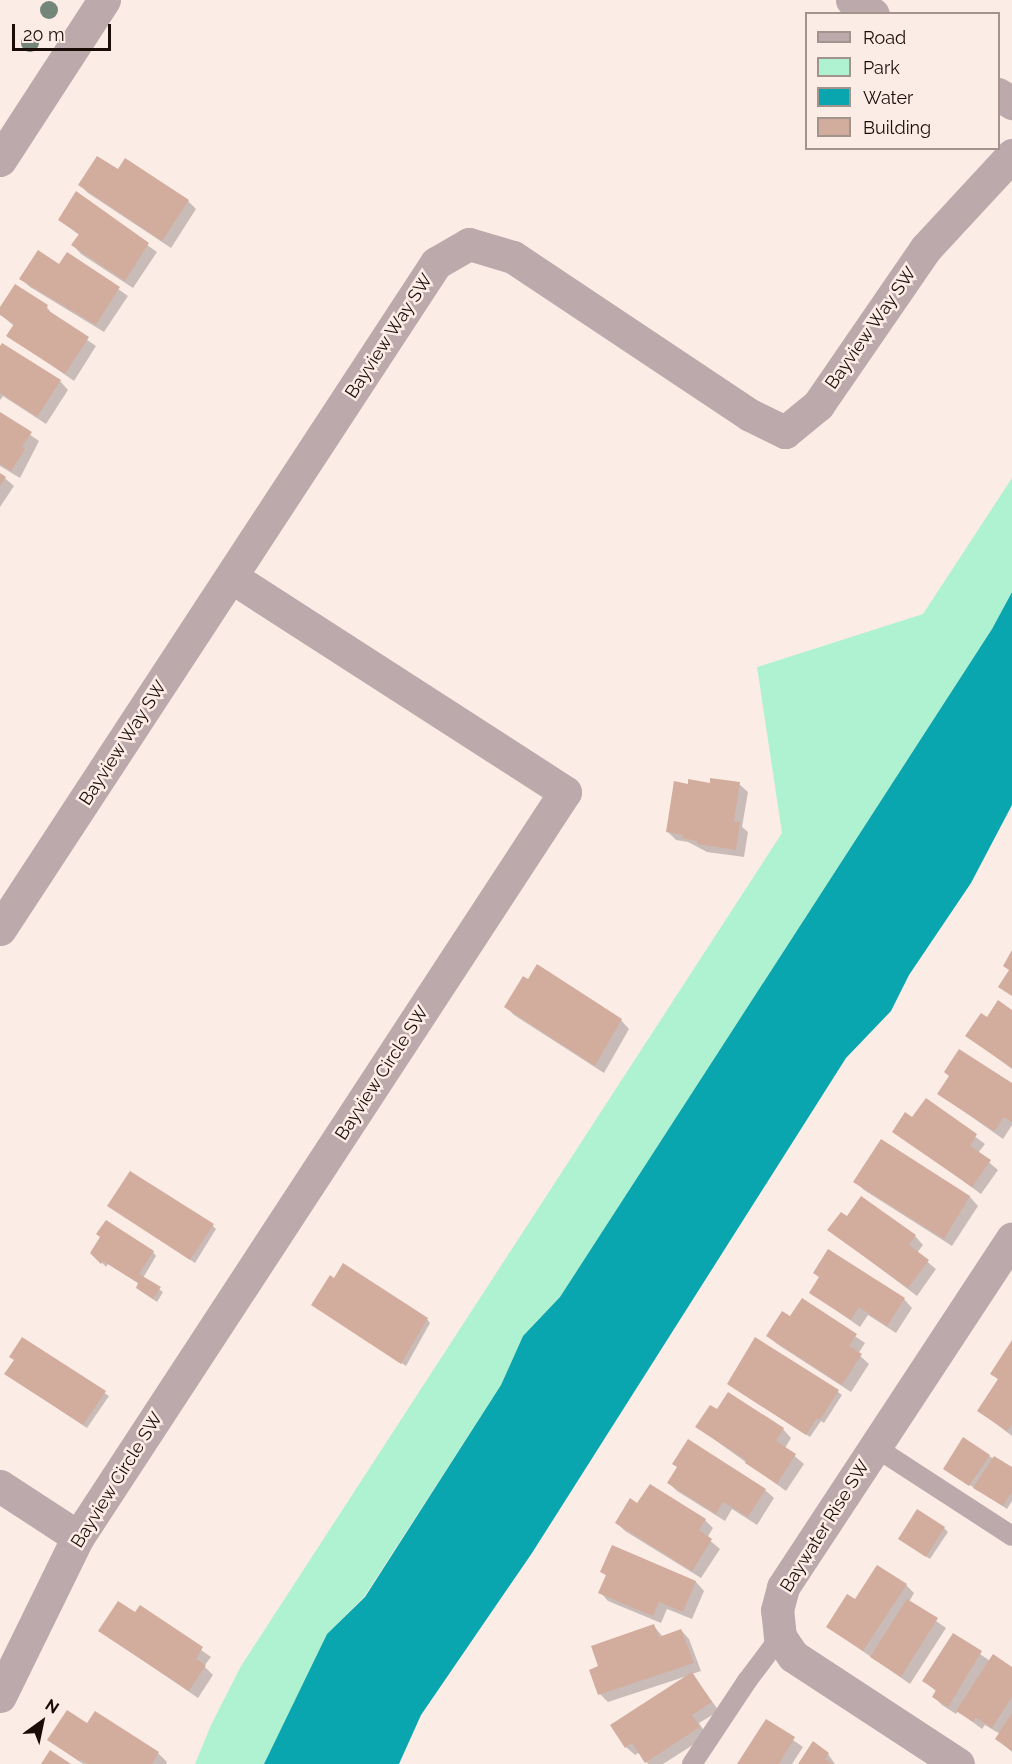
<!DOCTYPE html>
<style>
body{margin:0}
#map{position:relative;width:1012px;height:1764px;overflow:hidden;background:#fcece6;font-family:Raleway,sans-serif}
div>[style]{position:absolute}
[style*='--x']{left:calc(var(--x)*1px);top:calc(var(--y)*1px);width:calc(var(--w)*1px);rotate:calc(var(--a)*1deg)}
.green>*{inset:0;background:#aff2d2}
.water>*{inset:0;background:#09a6af}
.shadow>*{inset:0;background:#0003}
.building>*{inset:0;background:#d2ad9e}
.lane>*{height:20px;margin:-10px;padding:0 10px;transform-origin:10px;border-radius:10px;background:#bba9ab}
.street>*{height:33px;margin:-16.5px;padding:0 16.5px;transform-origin:16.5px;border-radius:16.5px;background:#bba9ab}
.trees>*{width:18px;height:18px;margin:-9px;border-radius:50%;background:#74867a}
span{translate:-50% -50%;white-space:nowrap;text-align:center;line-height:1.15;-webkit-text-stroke:5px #fcece6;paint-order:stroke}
.street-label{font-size:18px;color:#1a0d08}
.legend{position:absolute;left:805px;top:12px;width:195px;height:138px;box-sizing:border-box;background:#fcece6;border:2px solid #a2938d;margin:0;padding:8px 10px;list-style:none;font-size:18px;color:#1a0d08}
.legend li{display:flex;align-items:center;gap:12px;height:30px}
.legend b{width:30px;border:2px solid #a2938d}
.north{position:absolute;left:12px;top:1692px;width:60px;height:60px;-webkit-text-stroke:4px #fcece6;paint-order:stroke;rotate:33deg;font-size:16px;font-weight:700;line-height:24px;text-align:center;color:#1a0d08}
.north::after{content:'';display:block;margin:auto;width:21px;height:27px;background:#1a0d08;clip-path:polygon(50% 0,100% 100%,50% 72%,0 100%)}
.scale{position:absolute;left:12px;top:24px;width:99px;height:27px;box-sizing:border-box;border:3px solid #1a0d08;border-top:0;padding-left:8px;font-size:18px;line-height:21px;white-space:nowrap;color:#1a0d08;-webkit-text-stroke:4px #fcece6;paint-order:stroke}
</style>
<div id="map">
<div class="green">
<div style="clip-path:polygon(1012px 478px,1012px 592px,992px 629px,560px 1297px,523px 1336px,501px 1385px,364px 1597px,327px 1634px,264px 1764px,195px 1764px,211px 1725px,241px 1666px,782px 833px,757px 667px,923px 614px)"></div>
</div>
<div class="water">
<div style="clip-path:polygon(1012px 592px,1012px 805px,971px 883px,909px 975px,891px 1011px,846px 1058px,532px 1553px,421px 1715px,399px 1764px,264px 1764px,327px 1634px,365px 1597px,501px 1385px,523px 1336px,560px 1297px,992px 629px)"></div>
</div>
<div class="shadow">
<div style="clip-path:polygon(118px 171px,188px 201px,196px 209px,171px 248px,88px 193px,80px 185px)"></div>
<div style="clip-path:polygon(59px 219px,112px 220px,157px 252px,133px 288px,81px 254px,73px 245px,79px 235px)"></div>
<div style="clip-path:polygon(68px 254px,128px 296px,104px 332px,30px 287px,21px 279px,60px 267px)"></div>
<div style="clip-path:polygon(16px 286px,47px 307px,54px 317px,96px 346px,74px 381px,8px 335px,14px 326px,0 314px,0 310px)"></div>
<div style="clip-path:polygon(0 349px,60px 381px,68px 390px,46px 424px,3px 396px,0 400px)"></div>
<div style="clip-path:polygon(0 414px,39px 441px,20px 478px,0 466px)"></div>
<div style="clip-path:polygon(0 474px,14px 486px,0 507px)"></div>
<div style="clip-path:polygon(739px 784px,748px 792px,742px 827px,748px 832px,744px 857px,707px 852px,688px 842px,676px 840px,668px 832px,689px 785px)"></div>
<div style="clip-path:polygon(505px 1006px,621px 1020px,629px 1029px,604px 1073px,514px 1015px)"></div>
<div style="clip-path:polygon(1012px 1012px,1012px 1069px,967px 1036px)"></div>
<div style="clip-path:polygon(1012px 1085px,1012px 1125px,1003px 1139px,939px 1094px)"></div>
<div style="clip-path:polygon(926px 1100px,985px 1144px,978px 1153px,998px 1170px,981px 1194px,894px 1131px,913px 1120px)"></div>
<div style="clip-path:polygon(881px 1141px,970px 1197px,978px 1206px,952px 1246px,864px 1190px,855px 1181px)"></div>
<div style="clip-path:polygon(109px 1206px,213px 1226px,216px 1229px,195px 1263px)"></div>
<div style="clip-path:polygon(847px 1218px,915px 1236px,923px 1245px,917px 1253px,936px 1269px,917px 1296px,829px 1230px)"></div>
<div style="clip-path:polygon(92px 1252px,153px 1252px,156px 1256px,143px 1278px,163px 1292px,157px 1302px,141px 1291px,140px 1284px,108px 1264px,106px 1267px)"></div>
<div style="clip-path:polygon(815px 1273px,904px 1299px,912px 1308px,896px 1333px,868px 1315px,860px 1327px,810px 1292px,820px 1278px)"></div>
<div style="clip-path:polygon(802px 1300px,865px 1343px,858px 1354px,869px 1364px,851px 1392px,777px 1344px,768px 1336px,791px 1319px)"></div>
<div style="clip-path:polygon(313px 1305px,427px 1319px,430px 1323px,406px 1366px)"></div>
<div style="clip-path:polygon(22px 1339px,109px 1396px,87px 1428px,6px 1374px,15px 1361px)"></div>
<div style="clip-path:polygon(1012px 1343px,1012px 1436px,979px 1411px,999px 1380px,992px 1373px)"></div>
<div style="clip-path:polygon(732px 1387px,838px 1392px,842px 1395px,824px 1423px,821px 1421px,810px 1437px)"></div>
<div style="clip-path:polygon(718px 1411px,783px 1429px,791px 1438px,785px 1448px,804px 1464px,786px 1491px,697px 1427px)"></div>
<div style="clip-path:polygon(989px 1456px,1012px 1469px,1012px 1501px,1007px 1509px,945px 1469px)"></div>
<div style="clip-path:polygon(669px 1483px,765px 1490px,774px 1498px,757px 1525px,732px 1509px,725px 1521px,677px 1491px)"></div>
<div style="clip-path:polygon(638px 1505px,705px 1520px,713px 1528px,707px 1538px,720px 1549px,701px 1578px,625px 1531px,617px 1523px)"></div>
<div style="clip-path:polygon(944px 1528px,948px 1532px,930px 1559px,904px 1542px)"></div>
<div style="clip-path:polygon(613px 1547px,696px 1582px,704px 1591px,692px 1619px,667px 1609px,661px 1623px,608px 1601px,600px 1592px,607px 1576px,602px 1572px)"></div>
<div style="clip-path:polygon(906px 1585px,914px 1593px,909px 1602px,946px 1628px,910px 1684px,828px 1627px,856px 1601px)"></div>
<div style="clip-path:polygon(140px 1607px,211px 1657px,204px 1666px,213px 1675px,198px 1698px,100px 1631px,136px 1614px)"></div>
<div style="clip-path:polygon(653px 1625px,663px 1637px,681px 1630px,689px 1639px,701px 1671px,692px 1674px,719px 1711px,699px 1723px,707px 1736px,663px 1764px,648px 1764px,640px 1752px,635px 1755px,626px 1747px,687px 1676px,608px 1702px,600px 1694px,600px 1667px)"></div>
<div style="clip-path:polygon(953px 1635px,990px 1661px,1012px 1669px,1012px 1752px,997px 1739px,1000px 1734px,985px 1725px,982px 1729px,958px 1711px,956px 1714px,942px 1705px,934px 1697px,937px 1692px,924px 1681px)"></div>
<div style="clip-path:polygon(96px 1713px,159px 1754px,167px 1762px,166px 1764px,83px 1764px,49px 1740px,88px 1725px)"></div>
<div style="clip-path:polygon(766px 1721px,803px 1747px,792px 1764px,739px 1764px)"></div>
<div style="clip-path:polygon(828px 1754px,835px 1764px,800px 1764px)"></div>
</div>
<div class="building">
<div style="clip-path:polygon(97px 156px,118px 169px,125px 158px,189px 200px,162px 241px,78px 185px)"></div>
<div style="clip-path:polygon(76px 191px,149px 243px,125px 281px,71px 245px,79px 234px,58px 220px)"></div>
<div style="clip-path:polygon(38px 250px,59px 264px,67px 252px,120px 287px,96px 325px,19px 279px)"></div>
<div style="clip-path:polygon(15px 284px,48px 305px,46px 309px,89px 337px,65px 374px,6px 336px,14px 324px,0 315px,0 307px)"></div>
<div style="clip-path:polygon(2px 343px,61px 380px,37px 417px,0 393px,0 346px)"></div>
<div style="clip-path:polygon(0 412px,32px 432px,22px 447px,25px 449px,11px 471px,0 464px)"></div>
<div style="clip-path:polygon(0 473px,6px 477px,0 486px)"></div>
<div style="clip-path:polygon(710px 778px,740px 782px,734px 821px,740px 822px,736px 850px,697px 844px,697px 841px,682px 838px,683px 835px,666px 832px,674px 781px,688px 784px,688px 779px,710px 783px)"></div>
<div style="clip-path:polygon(1012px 950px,1012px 996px,998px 987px,1009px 970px,1003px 966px)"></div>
<div style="clip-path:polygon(537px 964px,622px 1019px,595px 1066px,504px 1007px,523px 976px,528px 979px)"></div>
<div style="clip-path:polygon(998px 1000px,1012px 1010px,1012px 1068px,965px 1036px,981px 1013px,987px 1017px)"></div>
<div style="clip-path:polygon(959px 1049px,1012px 1083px,1012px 1122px,1004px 1117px,994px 1131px,937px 1094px,949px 1076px,944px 1072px)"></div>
<div style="clip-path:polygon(926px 1098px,977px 1134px,970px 1146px,991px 1160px,972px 1187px,892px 1132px,905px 1112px,912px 1117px)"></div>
<div style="clip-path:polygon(881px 1139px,970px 1196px,944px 1239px,853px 1182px)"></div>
<div style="clip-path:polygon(130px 1171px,214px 1224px,190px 1260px,107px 1206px)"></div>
<div style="clip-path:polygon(861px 1196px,916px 1235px,909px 1245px,929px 1260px,908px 1288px,827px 1230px,841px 1212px,847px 1216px)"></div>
<div style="clip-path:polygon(106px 1220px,154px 1251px,139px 1274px,161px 1287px,153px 1299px,136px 1288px,138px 1283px,103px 1261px,101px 1264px,90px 1253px,100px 1237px,96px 1234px)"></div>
<div style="clip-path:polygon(828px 1249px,905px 1298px,887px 1326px,859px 1307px,851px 1320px,809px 1293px,819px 1277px,813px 1273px)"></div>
<div style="clip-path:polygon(343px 1263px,428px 1318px,401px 1364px,311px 1305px,330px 1275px,334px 1278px)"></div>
<div style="clip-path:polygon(802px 1298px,857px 1334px,849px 1346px,862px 1354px,842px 1385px,766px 1336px,782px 1311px,790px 1316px)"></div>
<div style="clip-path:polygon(22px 1337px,106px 1391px,83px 1425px,4px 1374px,14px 1360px,9px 1357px)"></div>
<div style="clip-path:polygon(755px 1337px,839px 1390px,820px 1420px,817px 1418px,806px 1435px,727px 1384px)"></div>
<div style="clip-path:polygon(1012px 1340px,1012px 1424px,1007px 1431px,977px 1411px,998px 1379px,990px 1374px)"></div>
<div style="clip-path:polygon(728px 1392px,784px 1428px,776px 1441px,796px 1454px,777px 1484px,745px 1463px,746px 1460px,695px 1427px,710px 1405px,717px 1409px)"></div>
<div style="clip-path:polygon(963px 1437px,990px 1455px,969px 1486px,943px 1469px)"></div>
<div style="clip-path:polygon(688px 1439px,766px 1489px,748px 1517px,723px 1502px,716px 1514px,667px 1483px,677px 1467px,672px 1464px)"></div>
<div style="clip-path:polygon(994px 1456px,1012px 1467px,1012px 1492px,1003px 1506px,973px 1488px)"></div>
<div style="clip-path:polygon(650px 1484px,706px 1519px,699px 1530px,712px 1539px,692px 1571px,615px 1523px,630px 1498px,637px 1503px)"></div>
<div style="clip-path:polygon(917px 1509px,945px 1527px,926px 1557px,898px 1539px)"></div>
<div style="clip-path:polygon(612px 1545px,696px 1581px,683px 1612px,659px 1602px,653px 1616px,598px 1593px,606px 1575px,600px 1572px)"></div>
<div style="clip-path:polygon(877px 1565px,907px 1584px,863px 1651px,826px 1627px,847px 1594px,855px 1599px)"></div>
<div style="clip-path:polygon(907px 1599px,938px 1618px,901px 1677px,870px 1657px)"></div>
<div style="clip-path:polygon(118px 1601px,135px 1612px,140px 1605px,203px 1647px,196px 1659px,206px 1665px,189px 1691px,98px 1631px)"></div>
<div style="clip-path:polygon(654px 1624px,659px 1637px,681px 1629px,694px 1663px,598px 1695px,589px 1670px,598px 1666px,591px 1646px)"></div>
<div style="clip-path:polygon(953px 1633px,982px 1651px,948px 1707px,932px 1697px,936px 1690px,922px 1681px)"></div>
<div style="clip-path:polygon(993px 1654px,1012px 1667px,1012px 1697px,992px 1728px,976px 1718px,973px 1722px,956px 1711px)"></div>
<div style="clip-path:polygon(692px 1672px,712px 1702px,692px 1715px,700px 1727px,645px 1763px,632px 1743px,625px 1748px,610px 1725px)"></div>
<div style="clip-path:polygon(67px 1710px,87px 1723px,95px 1711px,159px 1752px,152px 1764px,88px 1764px,80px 1759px,79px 1761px,47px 1740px)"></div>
<div style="clip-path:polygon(1012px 1713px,1012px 1751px,995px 1739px)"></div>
<div style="clip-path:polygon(766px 1719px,795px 1737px,779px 1764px,737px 1764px)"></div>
<div style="clip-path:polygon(813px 1741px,829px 1753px,825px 1759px,833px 1764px,798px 1764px)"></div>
<div style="clip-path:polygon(50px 1750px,71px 1764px,41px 1764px)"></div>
</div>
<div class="lane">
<div style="--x:875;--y:1447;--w:163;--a:33"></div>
<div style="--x:692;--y:1764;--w:100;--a:-56.5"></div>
<div style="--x:747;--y:1681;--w:55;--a:-53.1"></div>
</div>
<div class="street">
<div style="--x:852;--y:0;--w:25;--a:34"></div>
<div style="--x:998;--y:94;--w:17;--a:33"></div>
<div style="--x:0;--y:160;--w:191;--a:-57"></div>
<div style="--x:0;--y:929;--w:796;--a:-56.79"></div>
<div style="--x:436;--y:263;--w:38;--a:-30"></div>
<div style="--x:469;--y:244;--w:46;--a:16.5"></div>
<div style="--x:513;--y:257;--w:285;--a:33.7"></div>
<div style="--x:750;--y:415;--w:39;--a:26"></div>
<div style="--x:785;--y:432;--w:43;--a:-39.3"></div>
<div style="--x:818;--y:405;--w:191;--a:-55.5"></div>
<div style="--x:926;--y:248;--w:127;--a:-47.2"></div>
<div style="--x:0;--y:1486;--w:93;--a:33.2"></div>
<div style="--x:0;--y:1696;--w:177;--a:-63.9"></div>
<div style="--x:78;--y:1537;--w:890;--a:-56.83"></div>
<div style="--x:565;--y:792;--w:396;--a:-147.2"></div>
<div style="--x:958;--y:1764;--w:197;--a:-146.8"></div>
<div style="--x:793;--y:1656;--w:23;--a:-124"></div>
<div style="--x:780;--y:1637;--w:27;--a:-96"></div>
<div style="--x:777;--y:1610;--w:24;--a:-75"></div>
<div style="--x:783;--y:1587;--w:417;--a:-56.7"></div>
</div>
<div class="trees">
<div style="left:49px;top:10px"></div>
<div style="left:30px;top:43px"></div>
</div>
<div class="street-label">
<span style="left:871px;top:328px;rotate:-55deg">Bayview Way SW</span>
<span style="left:389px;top:336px;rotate:-57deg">Bayview Way SW</span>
<span style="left:123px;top:743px;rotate:-57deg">Bayview Way SW</span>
<span style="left:382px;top:1073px;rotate:-57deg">Bayview Circle SW</span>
<span style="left:117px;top:1480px;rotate:-58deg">Bayview Circle SW</span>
<span style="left:825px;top:1526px;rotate:-58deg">Baywater Rise SW</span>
</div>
<ul class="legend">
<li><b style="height:8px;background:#bba9ab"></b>Road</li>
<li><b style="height:16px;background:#aff2d2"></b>Park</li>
<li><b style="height:16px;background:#09a6af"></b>Water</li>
<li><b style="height:16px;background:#d2ad9e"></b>Building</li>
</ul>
<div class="north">N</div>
<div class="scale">20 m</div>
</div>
